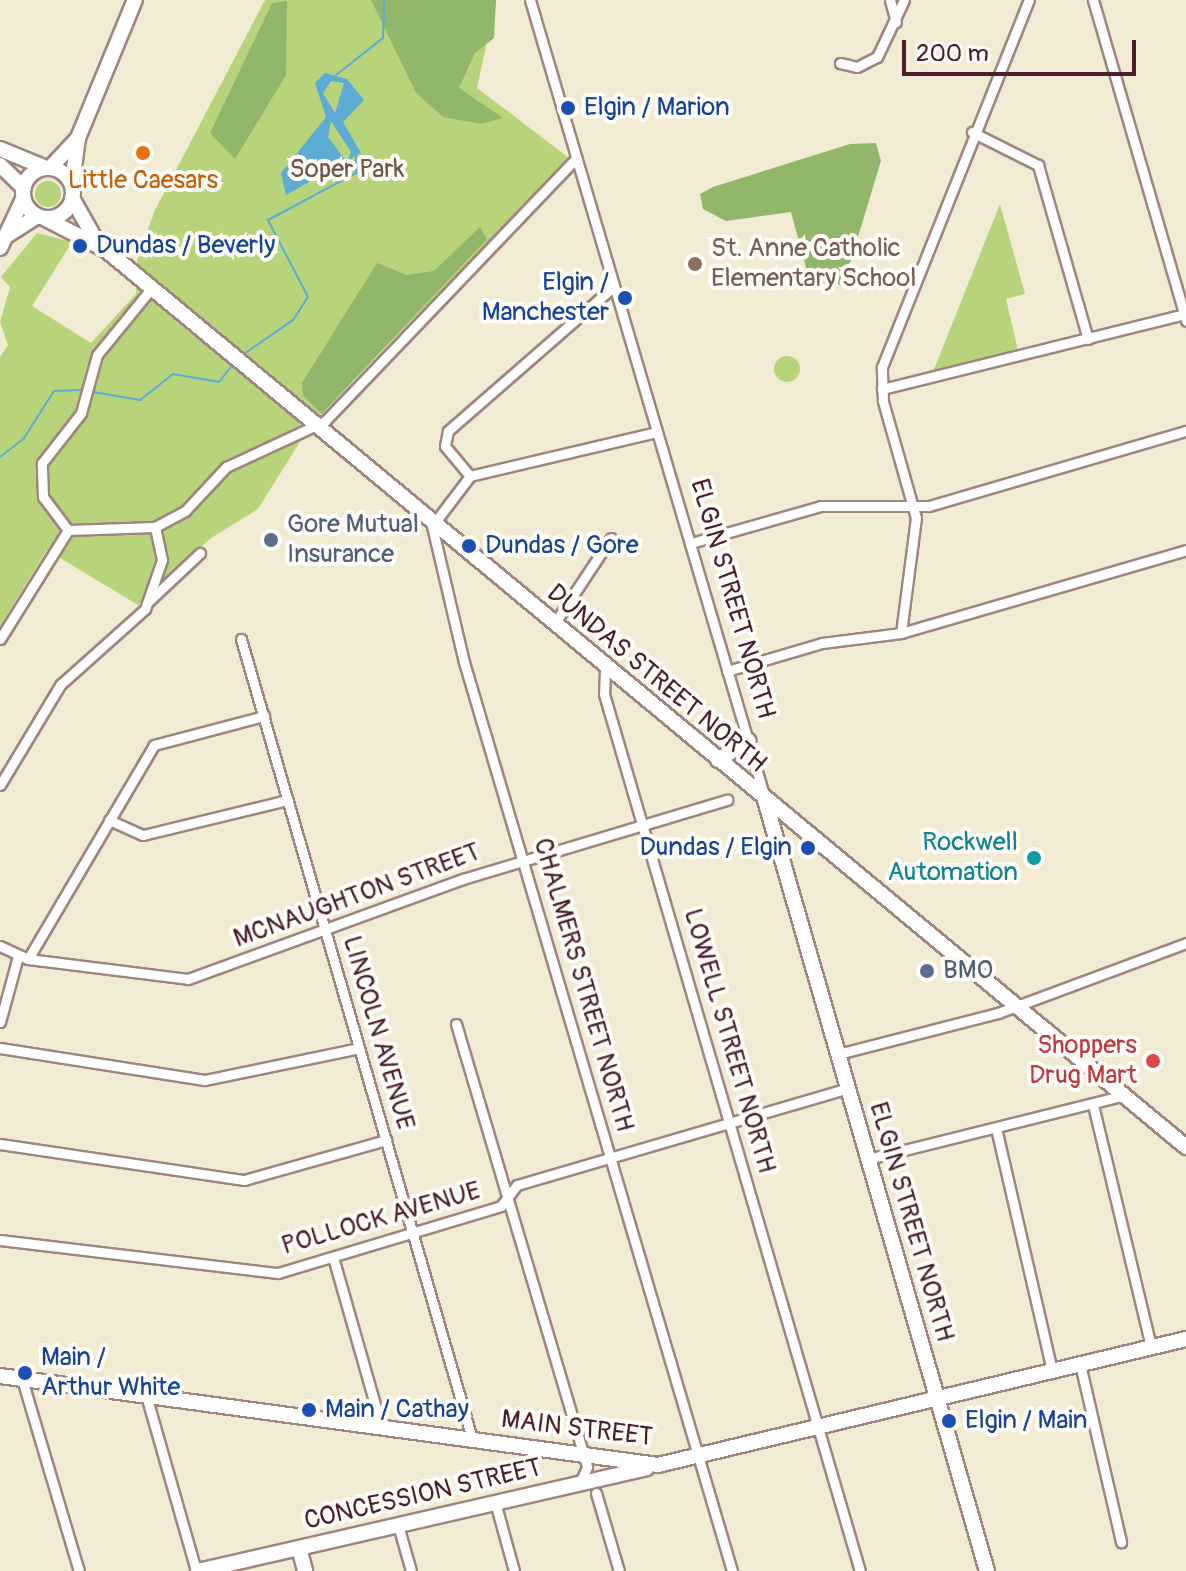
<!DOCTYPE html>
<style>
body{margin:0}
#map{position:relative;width:1186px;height:1571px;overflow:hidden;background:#f1ebd3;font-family:Pangolin,sans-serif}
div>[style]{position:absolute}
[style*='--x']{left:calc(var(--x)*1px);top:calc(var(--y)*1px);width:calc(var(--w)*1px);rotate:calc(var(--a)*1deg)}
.green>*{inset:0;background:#b8d47a}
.round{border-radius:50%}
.forest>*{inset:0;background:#92b66a}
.water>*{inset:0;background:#5cacd6}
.stream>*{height:2px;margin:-1px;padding:0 1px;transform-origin:1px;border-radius:1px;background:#5cacd6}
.roads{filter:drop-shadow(2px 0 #9e857f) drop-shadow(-2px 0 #9e857f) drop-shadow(0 2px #9e857f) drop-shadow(0 -2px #9e857f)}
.street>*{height:9px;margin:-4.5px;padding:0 4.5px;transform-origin:4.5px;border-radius:4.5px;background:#fff}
.secondary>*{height:14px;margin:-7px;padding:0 7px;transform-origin:7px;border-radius:7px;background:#fff}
.primary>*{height:14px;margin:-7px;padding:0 7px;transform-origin:7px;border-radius:7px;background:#fff}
.primary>.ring{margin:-7px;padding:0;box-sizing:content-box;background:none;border:14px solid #fff;border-radius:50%}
.dots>*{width:22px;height:22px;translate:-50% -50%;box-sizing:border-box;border:4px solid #fdfcf7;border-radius:50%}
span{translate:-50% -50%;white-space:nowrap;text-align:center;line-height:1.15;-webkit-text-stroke:8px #fdfcf7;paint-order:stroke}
.transit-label{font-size:26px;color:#164399}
.left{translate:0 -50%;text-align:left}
.right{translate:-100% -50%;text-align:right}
.park-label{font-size:26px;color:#6b5543}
.food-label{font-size:26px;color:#c56008}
.education-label{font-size:26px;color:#785e54}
.service-label{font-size:26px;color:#4e5e75}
.street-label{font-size:26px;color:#4a1f2b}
.culture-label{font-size:26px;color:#0d838f}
.health-label{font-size:26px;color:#be3a42}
.scale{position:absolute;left:902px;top:40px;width:234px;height:36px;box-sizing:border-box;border:4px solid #4a1f2b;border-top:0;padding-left:10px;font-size:24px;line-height:28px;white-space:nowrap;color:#4a1f2b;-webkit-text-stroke:6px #fdfcf7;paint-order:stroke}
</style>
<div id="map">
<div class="green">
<div style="clip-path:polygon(265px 0,496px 0,477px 88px,569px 158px,311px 424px,258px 509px,211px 538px,138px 605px,47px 550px,0 626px,0 357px,8px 345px,0 322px,10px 287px,1px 277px,37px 233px,72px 242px,32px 306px,91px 343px,136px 294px,137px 260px,155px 210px)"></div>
<div class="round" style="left:35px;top:181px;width:26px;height:26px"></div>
<div style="clip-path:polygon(1000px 204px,1025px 294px,1006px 299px,1019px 355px,929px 382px)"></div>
<div class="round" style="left:774px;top:356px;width:26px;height:26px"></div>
</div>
<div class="forest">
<div style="clip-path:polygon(371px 0,496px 0,494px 38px,475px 53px,459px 88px,503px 118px,481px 124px,443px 117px,416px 93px)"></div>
<div style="clip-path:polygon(287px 1px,286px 75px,235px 159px,210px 133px,272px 3px)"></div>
<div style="clip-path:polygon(876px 143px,881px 161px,843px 286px,810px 282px,791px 212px,726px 221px,703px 209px,700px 194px,713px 187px,850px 144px)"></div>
<div style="clip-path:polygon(480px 227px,487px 239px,322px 414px,303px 396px,302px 383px,377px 263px,407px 275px,434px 271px)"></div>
</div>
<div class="water">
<div style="clip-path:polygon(evenodd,325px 73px,347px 79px,364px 100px,343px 122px,361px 153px,286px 195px,281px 173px,326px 117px,315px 83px,325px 73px,331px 81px,344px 83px,335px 113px,323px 93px,331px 81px,325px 73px,331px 121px,351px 152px,347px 162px,328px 137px,331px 121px)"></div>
</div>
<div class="stream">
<div style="--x:336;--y:75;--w:60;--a:-38.2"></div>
<div style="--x:383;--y:38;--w:38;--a:-88"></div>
<div style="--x:241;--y:356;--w:63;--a:-34.7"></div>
<div style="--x:293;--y:320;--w:27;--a:-57"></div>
<div style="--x:308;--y:297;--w:87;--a:-117.5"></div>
<div style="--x:268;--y:220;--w:100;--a:-28.1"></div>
<div style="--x:356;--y:173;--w:17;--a:-90"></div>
<div style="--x:93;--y:392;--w:48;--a:9.7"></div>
<div style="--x:140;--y:400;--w:42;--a:-38.2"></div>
<div style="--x:173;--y:374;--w:47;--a:9.9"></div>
<div style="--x:219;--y:382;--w:24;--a:-52"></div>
<div style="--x:0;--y:457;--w:31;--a:-38"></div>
<div style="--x:24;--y:438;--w:56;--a:-57.4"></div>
<div style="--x:54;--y:391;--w:27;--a:-2"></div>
</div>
<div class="roads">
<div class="street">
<div style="--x:530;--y:0;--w:829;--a:73.6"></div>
<div style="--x:890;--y:0;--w:23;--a:75"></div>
<div style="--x:1093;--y:0;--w:334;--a:73.8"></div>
<div style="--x:840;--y:63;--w:17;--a:13"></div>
<div style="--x:857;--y:67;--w:22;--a:-27"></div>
<div style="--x:877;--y:57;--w:63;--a:-64.7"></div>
<div style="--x:972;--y:132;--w:74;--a:26.6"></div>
<div style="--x:1038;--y:165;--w:181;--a:74"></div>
<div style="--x:882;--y:389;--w:311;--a:-13.9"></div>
<div style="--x:657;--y:432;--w:192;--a:166.8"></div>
<div style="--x:470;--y:476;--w:63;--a:127.2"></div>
<div style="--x:432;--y:526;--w:140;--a:76.8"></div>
<div style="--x:464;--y:662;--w:948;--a:73.57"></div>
<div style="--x:470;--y:476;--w:39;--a:-130"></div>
<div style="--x:445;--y:446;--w:15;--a:-79"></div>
<div style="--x:448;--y:431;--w:220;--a:-41.1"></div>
<div style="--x:68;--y:530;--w:87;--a:-2"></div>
<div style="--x:155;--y:527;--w:34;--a:-28"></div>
<div style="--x:185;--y:511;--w:60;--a:-47"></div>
<div style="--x:226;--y:467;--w:109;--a:-24.9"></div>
<div style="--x:325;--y:421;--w:364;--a:-46.3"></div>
<div style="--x:68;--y:530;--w:41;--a:-127.1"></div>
<div style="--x:43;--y:497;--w:34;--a:-92"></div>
<div style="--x:42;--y:463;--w:63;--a:-52"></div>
<div style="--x:81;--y:413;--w:60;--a:-74.6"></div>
<div style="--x:97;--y:355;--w:84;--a:-50.8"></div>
<div style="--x:691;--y:543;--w:135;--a:-15.9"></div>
<div style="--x:821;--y:506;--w:108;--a:0"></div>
<div style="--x:929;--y:506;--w:268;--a:-16.3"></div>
<div style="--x:149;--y:601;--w:70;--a:-43.3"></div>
<div style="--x:554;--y:624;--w:103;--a:-56.5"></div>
<div style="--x:901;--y:633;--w:116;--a:-82.6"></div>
<div style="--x:916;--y:518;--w:122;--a:-105.8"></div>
<div style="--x:883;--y:401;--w:34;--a:-92"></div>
<div style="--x:882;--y:367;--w:395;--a:-68.2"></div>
<div style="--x:0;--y:639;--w:128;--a:-58"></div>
<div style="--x:241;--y:639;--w:833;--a:73.89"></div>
<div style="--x:605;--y:669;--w:25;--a:92"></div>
<div style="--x:604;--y:694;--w:914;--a:73.73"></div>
<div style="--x:727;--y:671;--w:99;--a:-16.4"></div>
<div style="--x:822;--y:643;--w:80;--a:-7.2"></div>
<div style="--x:901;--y:633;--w:297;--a:-16.2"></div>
<div style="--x:0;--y:785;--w:117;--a:-59"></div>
<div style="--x:60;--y:685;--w:114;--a:-41.8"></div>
<div style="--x:145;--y:609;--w:52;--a:-70.9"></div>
<div style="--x:162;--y:560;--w:34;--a:-102"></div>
<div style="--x:109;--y:820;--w:37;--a:24"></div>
<div style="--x:143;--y:835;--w:149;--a:-13.6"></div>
<div style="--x:0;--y:946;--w:31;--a:25"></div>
<div style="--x:28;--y:959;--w:161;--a:7.1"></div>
<div style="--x:188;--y:979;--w:293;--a:-20"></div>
<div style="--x:463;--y:879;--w:276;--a:-16.7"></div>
<div style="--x:28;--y:959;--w:248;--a:-59.5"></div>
<div style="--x:154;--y:745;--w:114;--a:-14.8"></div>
<div style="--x:0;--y:1022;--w:68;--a:-74.7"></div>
<div style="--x:456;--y:1024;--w:462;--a:73.5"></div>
<div style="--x:587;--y:1467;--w:17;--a:114"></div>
<div style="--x:0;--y:1048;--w:207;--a:8.9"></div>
<div style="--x:205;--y:1080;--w:157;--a:-11.7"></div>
<div style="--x:838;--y:1054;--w:165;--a:-14.4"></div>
<div style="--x:998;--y:1013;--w:201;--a:-20.4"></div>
<div style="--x:1093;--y:1105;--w:249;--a:76.5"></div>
<div style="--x:996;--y:1128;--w:249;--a:77"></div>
<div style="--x:0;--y:1144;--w:247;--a:8.4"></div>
<div style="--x:244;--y:1180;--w:148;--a:-15.7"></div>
<div style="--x:868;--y:1159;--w:261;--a:-14"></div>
<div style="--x:0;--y:1240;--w:280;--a:6.8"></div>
<div style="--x:278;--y:1273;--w:233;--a:-16.7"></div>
<div style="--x:501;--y:1206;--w:26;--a:-53"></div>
<div style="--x:517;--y:1185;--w:345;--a:-16.3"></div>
<div style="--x:333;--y:1257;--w:176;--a:74.1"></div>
<div style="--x:1080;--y:1364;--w:183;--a:77"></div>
<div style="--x:22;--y:1379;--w:200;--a:73.5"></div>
<div style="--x:146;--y:1395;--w:183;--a:74.1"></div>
<div style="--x:596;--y:1493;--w:81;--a:73.6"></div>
<div style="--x:495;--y:1502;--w:72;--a:74.6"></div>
<div style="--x:398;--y:1525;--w:48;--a:74.2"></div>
</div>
<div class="secondary">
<div style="--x:51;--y:167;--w:40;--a:-47"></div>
<div style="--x:78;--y:138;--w:149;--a:-67.6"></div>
<div style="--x:72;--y:183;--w:45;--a:-82.4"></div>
<div style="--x:8;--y:235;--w:33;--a:-33"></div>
<div style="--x:0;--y:248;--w:54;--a:-64.9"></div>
<div style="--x:718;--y:760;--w:36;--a:-32"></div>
<div style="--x:765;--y:800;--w:802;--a:73.94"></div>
<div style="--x:0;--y:1376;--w:664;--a:7.7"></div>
<div style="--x:658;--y:1465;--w:543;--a:-13.42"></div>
<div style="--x:299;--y:1548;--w:24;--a:75"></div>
<div style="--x:198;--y:1571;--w:460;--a:-12.9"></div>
</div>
<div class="primary">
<div style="--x:0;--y:149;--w:50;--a:22.4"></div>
<div style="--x:0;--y:165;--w:33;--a:44"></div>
<div class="ring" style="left:23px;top:168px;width:36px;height:36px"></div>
<div style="--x:72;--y:198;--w:53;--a:60.5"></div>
<div style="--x:46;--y:219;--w:68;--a:27.3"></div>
<div style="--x:106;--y:250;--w:1404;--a:39.71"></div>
</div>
</div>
<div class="dots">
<div style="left:568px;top:108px;background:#1a4fb4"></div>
<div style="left:143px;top:153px;background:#e8710a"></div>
<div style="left:80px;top:246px;background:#1a4fb4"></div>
<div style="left:695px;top:264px;background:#8d6e63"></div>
<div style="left:625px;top:298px;background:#1a4fb4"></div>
<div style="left:271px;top:540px;background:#5c6f8a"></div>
<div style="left:469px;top:546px;background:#1a4fb4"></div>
<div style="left:808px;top:848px;background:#1a4fb4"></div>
<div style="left:1034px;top:858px;background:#0f9aa8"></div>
<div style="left:927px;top:971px;background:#5c6f8a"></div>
<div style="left:1153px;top:1061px;background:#e0444e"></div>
<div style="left:25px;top:1373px;background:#1a4fb4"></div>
<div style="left:309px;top:1410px;background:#1a4fb4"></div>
<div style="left:949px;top:1421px;background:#1a4fb4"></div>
</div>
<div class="transit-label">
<span class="left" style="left:584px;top:108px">Elgin / Marion</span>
<span class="left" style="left:96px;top:246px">Dundas / Beverly</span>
<span class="right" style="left:609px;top:298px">Elgin /<br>Manchester</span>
<span class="left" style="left:485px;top:546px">Dundas / Gore</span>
<span class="right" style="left:792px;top:848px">Dundas / Elgin</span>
<span class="left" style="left:41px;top:1373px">Main /<br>Arthur White</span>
<span class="left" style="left:325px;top:1410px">Main / Cathay</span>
<span class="left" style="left:965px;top:1421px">Elgin / Main</span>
</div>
<div class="park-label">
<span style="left:347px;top:170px">Soper Park</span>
</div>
<div class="food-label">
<span style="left:143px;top:181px">Little Caesars</span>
</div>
<div class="education-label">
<span class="left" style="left:711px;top:264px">St. Anne Catholic<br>Elementary School</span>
</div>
<div class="service-label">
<span class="left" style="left:287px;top:540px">Gore Mutual<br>Insurance</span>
<span class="left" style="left:943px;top:971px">BMO</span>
</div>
<div class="street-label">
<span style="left:732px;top:599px;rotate:74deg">ELGIN STREET NORTH</span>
<span style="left:656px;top:679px;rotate:40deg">DUNDAS STREET NORTH</span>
<span style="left:357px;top:896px;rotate:-20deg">MCNAUGHTON STREET</span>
<span style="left:583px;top:985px;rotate:74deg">CHALMERS STREET NORTH</span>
<span style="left:378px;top:1033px;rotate:74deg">LINCOLN AVENUE</span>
<span style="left:729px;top:1041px;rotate:74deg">LOWELL STREET NORTH</span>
<span style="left:381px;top:1219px;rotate:-16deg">POLLOCK AVENUE</span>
<span style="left:911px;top:1222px;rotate:74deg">ELGIN STREET NORTH</span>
<span style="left:577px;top:1429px;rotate:7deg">MAIN STREET</span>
<span style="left:423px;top:1495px;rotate:-13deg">CONCESSION STREET</span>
</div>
<div class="culture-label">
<span class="right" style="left:1018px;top:858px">Rockwell<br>Automation</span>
</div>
<div class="health-label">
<span class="right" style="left:1137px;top:1061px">Shoppers<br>Drug Mart</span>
</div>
<div class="scale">200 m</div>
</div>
